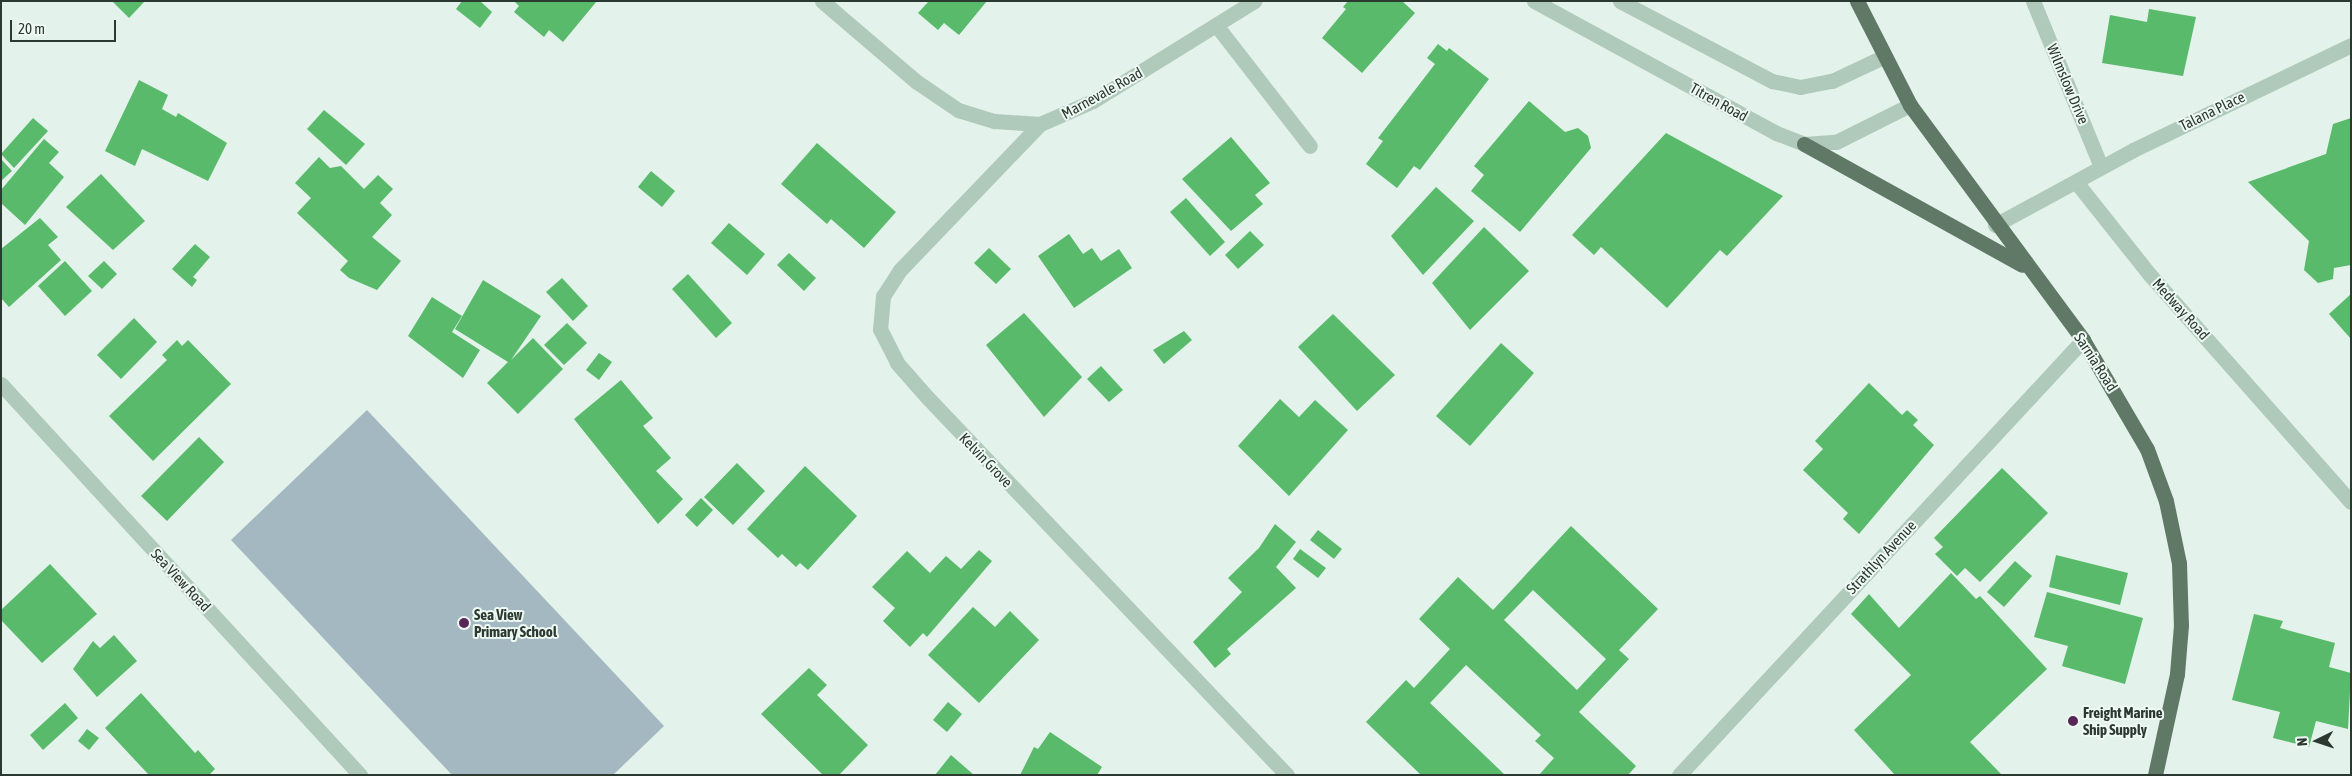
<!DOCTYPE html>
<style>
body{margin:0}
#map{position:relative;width:2352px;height:776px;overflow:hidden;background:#e3f2ea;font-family:"Asap Condensed",sans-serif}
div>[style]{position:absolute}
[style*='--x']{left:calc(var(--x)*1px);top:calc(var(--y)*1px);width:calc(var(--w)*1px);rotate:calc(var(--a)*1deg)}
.green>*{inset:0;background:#a3b8c0}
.building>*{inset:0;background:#58ba6a}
.minor>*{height:15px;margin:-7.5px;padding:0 7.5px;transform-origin:7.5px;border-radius:7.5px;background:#afc9ba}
.major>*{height:15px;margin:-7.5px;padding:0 7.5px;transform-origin:7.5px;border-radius:7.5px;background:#5f7966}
.dots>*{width:14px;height:14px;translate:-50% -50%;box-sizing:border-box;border:2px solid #eff9f4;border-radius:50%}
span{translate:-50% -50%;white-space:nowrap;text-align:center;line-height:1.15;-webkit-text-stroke:4px #eff9f4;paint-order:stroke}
.street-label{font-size:15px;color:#2c3930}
.poi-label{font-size:15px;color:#2c3930;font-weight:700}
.left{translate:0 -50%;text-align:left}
.frame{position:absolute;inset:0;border:2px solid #2c3930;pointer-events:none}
.north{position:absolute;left:2292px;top:716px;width:50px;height:50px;-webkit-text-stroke:4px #eff9f4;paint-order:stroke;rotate:266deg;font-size:14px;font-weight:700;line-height:20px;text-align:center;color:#2c3930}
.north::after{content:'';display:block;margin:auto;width:18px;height:22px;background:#2c3930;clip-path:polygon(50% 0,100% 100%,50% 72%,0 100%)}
.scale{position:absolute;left:10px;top:20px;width:106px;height:22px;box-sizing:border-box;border:2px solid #2c3930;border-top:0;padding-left:6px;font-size:15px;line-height:18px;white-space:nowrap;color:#2c3930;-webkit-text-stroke:4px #eff9f4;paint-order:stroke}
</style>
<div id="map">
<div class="green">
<div style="clip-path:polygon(367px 410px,664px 726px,613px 775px,452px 775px,231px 540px)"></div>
</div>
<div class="building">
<div style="clip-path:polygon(112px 1px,145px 1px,129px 18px)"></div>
<div style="clip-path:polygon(462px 1px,480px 1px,492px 12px,480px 28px,456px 9px)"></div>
<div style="clip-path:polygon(514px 1px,597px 1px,563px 42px,549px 30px,544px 37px,514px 12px,519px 6px)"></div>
<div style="clip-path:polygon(929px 1px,987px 1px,959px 35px,944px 23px,938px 30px,918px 13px)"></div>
<div style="clip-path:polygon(1348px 1px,1402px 1px,1415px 13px,1362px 73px,1322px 38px,1346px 9px,1343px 7px)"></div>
<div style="clip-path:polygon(2149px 9px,2196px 17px,2183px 76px,2102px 63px,2110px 15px,2147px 22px)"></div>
<div style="clip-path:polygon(1438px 44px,1447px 51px,1449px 48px,1489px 79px,1420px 170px,1414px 166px,1397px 188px,1366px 164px,1383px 141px,1378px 138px,1435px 64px,1427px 58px)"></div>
<div style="clip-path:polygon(139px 80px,168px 95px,162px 109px,176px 117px,178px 113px,227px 143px,208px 181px,142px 149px,135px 166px,105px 151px)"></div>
<div style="clip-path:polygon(1529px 101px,1565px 132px,1578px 128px,1588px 136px,1591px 148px,1520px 232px,1471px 191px,1484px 175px,1474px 166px)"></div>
<div style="clip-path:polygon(324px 110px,365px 144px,346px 165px,307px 129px)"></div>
<div style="clip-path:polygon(33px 118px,48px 131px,14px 168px,1px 154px)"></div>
<div style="clip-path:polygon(2351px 118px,2351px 265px,2334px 268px,2333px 279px,2318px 283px,2304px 270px,2309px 241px,2248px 182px,2326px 154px,2333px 124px)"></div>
<div style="clip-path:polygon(1666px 133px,1783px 196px,1727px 256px,1720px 250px,1667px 308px,1601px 247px,1594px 255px,1572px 235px)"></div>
<div style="clip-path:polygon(1231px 137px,1270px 183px,1255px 195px,1263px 204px,1231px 231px,1182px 179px)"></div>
<div style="clip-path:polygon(44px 139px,59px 152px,49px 163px,64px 177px,25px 225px,1px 203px,1px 190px)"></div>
<div style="clip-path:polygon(817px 143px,896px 212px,864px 248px,831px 219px,827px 224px,781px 184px)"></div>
<div style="clip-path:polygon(319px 157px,330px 168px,341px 166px,364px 189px,378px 175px,393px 189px,380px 203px,392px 215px,372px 237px,401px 261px,377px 290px,349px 278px,340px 270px,348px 261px,297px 213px,311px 198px,295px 183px)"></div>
<div style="clip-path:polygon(1px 159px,12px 171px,1px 181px)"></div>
<div style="clip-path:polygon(651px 171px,675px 191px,662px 207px,638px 187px)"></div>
<div style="clip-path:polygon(101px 174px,145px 221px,113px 250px,66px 207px)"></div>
<div style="clip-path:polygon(1436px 187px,1474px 221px,1423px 275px,1391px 236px)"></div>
<div style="clip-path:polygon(1186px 198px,1225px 242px,1210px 256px,1170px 212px)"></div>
<div style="clip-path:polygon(40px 218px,58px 237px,48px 245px,61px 260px,9px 307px,1px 298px,1px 249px)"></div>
<div style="clip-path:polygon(729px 223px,765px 254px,747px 275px,711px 243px)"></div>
<div style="clip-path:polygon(1484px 227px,1529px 271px,1470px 330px,1432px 283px)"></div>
<div style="clip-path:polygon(1250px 231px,1264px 245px,1238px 269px,1225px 255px)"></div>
<div style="clip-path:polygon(1069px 234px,1083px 254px,1092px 248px,1101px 261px,1119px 249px,1132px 268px,1074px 308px,1038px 256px)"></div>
<div style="clip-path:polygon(195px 244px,210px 257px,193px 277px,197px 280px,192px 287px,172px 269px)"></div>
<div style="clip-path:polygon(989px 248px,1011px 269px,996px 284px,974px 263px)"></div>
<div style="clip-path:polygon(789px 253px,816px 278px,804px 291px,777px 265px)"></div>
<div style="clip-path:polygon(65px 261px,92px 291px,65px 316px,38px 286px)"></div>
<div style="clip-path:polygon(104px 261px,117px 274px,102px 289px,88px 276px)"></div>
<div style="clip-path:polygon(688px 274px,732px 323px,716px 338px,672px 289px)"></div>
<div style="clip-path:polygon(562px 278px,588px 306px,573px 321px,546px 292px)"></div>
<div style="clip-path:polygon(483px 280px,541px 316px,511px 360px,533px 338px,563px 369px,518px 414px,487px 383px,508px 362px,455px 329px)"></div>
<div style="clip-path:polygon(2351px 294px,2351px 339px,2329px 314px)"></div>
<div style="clip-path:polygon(432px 297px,462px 316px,452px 332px,480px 350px,463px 378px,408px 336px)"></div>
<div style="clip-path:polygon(1024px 313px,1082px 377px,1044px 417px,986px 345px)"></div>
<div style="clip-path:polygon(1333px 314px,1395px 375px,1357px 411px,1298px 347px)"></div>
<div style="clip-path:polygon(134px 318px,157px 342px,121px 379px,97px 355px)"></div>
<div style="clip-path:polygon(567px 323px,587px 343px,564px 365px,544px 345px)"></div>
<div style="clip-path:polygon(1184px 331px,1192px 340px,1164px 364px,1153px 350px)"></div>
<div style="clip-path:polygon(177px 340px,182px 346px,188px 340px,231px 384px,153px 461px,109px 416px,167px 360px,162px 355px)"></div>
<div style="clip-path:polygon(1501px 343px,1534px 373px,1470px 446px,1436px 416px)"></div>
<div style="clip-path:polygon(599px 353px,612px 362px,599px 380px,586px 370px)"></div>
<div style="clip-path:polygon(1101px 366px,1123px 390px,1109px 402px,1087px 379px)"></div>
<div style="clip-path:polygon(621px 380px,653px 418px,643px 426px,671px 458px,656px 471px,683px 499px,658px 524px,574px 419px)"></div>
<div style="clip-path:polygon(1869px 383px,1902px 415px,1907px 410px,1918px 420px,1913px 425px,1934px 445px,1859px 534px,1843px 519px,1848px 513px,1803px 470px,1823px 449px,1815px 441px)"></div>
<div style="clip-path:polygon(1280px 399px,1299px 417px,1315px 400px,1348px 430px,1289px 496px,1238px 446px)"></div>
<div style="clip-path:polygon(199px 437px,224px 462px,167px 521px,141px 496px)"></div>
<div style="clip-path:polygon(737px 463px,765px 491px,733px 525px,704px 497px)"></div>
<div style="clip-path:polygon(805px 466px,857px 516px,808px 570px,800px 563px,796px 567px,782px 554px,778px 558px,747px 529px)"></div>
<div style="clip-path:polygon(2002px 468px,2048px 513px,1980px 582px,1965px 568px,1957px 576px,1935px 554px,1943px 547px,1934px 538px)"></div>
<div style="clip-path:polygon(701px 498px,713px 510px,697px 527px,685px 515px)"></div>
<div style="clip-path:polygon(1275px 524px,1296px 542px,1276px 567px,1296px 588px,1227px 649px,1231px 654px,1215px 668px,1193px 642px,1242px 592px,1228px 578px,1259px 548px)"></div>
<div style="clip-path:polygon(evenodd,1571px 526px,1658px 609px,1619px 650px,1629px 659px,1579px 712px,1636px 766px,1628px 775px,1539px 775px,1554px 758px,1535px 741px,1541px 735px,1466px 665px,1430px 703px,1505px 775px,1421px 775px,1366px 722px,1406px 680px,1414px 688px,1450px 649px,1419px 619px,1458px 577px,1493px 610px,1571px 526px,1533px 590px,1606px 659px,1577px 690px,1504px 620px,1533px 590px)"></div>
<div style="clip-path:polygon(1318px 530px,1342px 549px,1334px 559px,1310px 540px)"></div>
<div style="clip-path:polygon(1300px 549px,1326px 568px,1318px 578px,1293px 559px)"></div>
<div style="clip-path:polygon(979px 550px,992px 561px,927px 637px,923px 633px,910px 647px,883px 621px,895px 608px,872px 587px,907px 551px,930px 573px,946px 556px,961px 569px)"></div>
<div style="clip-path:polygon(2056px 555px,2128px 573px,2120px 605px,2049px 587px)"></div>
<div style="clip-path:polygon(2015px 561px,2032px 576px,2004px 607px,1987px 592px)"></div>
<div style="clip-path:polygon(50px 564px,97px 614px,42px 663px,1px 620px,1px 610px)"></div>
<div style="clip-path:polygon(1951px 573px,1976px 599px,1980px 596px,2047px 669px,1970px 742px,2002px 775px,1895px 775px,1854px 730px,1911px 675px,1851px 614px,1869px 594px,1899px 628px)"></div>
<div style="clip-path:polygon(2047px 592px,2143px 618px,2125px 684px,2062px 666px,2068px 646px,2034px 637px)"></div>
<div style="clip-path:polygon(973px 607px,995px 627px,1010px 611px,1039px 640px,979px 703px,928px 655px)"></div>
<div style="clip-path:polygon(2254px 614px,2283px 621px,2280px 628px,2335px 643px,2329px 667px,2351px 673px,2348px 729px,2316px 721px,2309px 747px,2273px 738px,2280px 712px,2232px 700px)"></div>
<div style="clip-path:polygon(114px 635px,137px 661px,97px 697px,73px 669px,93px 641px,100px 648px)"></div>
<div style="clip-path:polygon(809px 668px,827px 685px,817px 695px,868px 745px,839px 775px,823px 775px,761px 714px)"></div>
<div style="clip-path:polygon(141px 693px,195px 753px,198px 750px,215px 769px,209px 775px,149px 775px,105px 728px)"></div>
<div style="clip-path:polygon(948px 702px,962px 714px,947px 732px,933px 720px)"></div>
<div style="clip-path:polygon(65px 703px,78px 718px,43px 750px,30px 735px)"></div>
<div style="clip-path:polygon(87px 729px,99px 738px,89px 750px,78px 741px)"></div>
<div style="clip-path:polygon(1050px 732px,1102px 767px,1097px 775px,1020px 775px,1034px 747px,1038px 749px)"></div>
<div style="clip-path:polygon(951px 755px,974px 775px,935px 775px)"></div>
</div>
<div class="minor">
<div style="--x:822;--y:1;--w:125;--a:40.5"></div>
<div style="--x:917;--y:82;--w:50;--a:34.3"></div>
<div style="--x:958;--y:110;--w:38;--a:17"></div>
<div style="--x:994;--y:121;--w:46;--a:3.7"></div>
<div style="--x:1040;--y:124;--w:58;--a:-23.5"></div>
<div style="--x:1093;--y:101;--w:190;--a:-31.8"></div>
<div style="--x:1534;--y:1;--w:276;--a:28.6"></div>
<div style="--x:1776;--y:133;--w:30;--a:21"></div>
<div style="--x:1804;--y:144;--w:32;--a:-4"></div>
<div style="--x:1836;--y:142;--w:83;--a:-26.6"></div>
<div style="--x:1620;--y:1;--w:172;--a:27.8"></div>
<div style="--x:1772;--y:81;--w:29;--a:12"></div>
<div style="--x:1800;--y:87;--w:33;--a:-11"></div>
<div style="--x:1832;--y:81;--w:56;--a:-25.2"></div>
<div style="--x:2033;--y:1;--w:179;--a:67.7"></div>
<div style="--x:1216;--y:25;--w:153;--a:52.2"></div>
<div style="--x:1040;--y:124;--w:202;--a:133.8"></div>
<div style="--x:900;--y:270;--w:31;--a:123"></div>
<div style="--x:883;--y:296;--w:33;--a:95"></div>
<div style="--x:880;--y:329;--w:38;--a:63"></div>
<div style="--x:897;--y:363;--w:45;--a:48.6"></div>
<div style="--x:927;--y:397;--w:522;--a:46.4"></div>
<div style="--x:2076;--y:182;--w:119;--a:51.5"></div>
<div style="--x:2150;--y:275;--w:303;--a:48.5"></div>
<div style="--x:1995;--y:225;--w:157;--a:-28.5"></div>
<div style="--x:2133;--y:150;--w:242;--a:-25.7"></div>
<div style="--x:1;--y:384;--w:531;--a:47.44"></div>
<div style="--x:1679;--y:775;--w:594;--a:-47.12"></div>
</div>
<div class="major">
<div style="--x:1857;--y:1;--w:117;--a:63"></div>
<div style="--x:1910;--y:105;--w:292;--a:53.6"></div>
<div style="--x:2083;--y:340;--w:126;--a:59.6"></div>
<div style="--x:2147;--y:449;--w:55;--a:69.9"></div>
<div style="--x:2166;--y:501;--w:63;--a:78.2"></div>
<div style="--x:2179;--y:563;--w:62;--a:88.2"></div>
<div style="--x:2181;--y:625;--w:49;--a:94.7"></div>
<div style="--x:2177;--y:674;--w:103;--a:102.3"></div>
<div style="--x:1804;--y:144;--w:249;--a:29"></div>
</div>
<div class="dots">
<div style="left:464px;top:623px;background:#572656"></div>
<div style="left:2073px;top:721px;background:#572656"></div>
</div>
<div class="street-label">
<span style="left:2068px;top:84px;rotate:67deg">Wilmslow Drive</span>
<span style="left:1102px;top:93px;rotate:-29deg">Marnevale Road</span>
<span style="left:1719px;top:102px;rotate:29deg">Titren Road</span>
<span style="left:2212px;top:111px;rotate:-26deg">Talana Place</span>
<span style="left:2181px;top:309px;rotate:48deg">Medway Road</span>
<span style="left:2096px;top:362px;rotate:57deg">Sarnia Road</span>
<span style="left:986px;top:460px;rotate:46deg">Kelvin Grove</span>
<span style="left:1881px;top:557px;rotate:-47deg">Strathlyn Avenue</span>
<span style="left:181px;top:580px;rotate:47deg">Sea View Road</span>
</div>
<div class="poi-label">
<span class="left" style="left:474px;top:623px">Sea View<br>Primary School</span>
<span class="left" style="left:2083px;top:721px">Freight Marine<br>Ship Supply</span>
</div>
<div class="frame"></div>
<div class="north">N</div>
<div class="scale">20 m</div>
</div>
